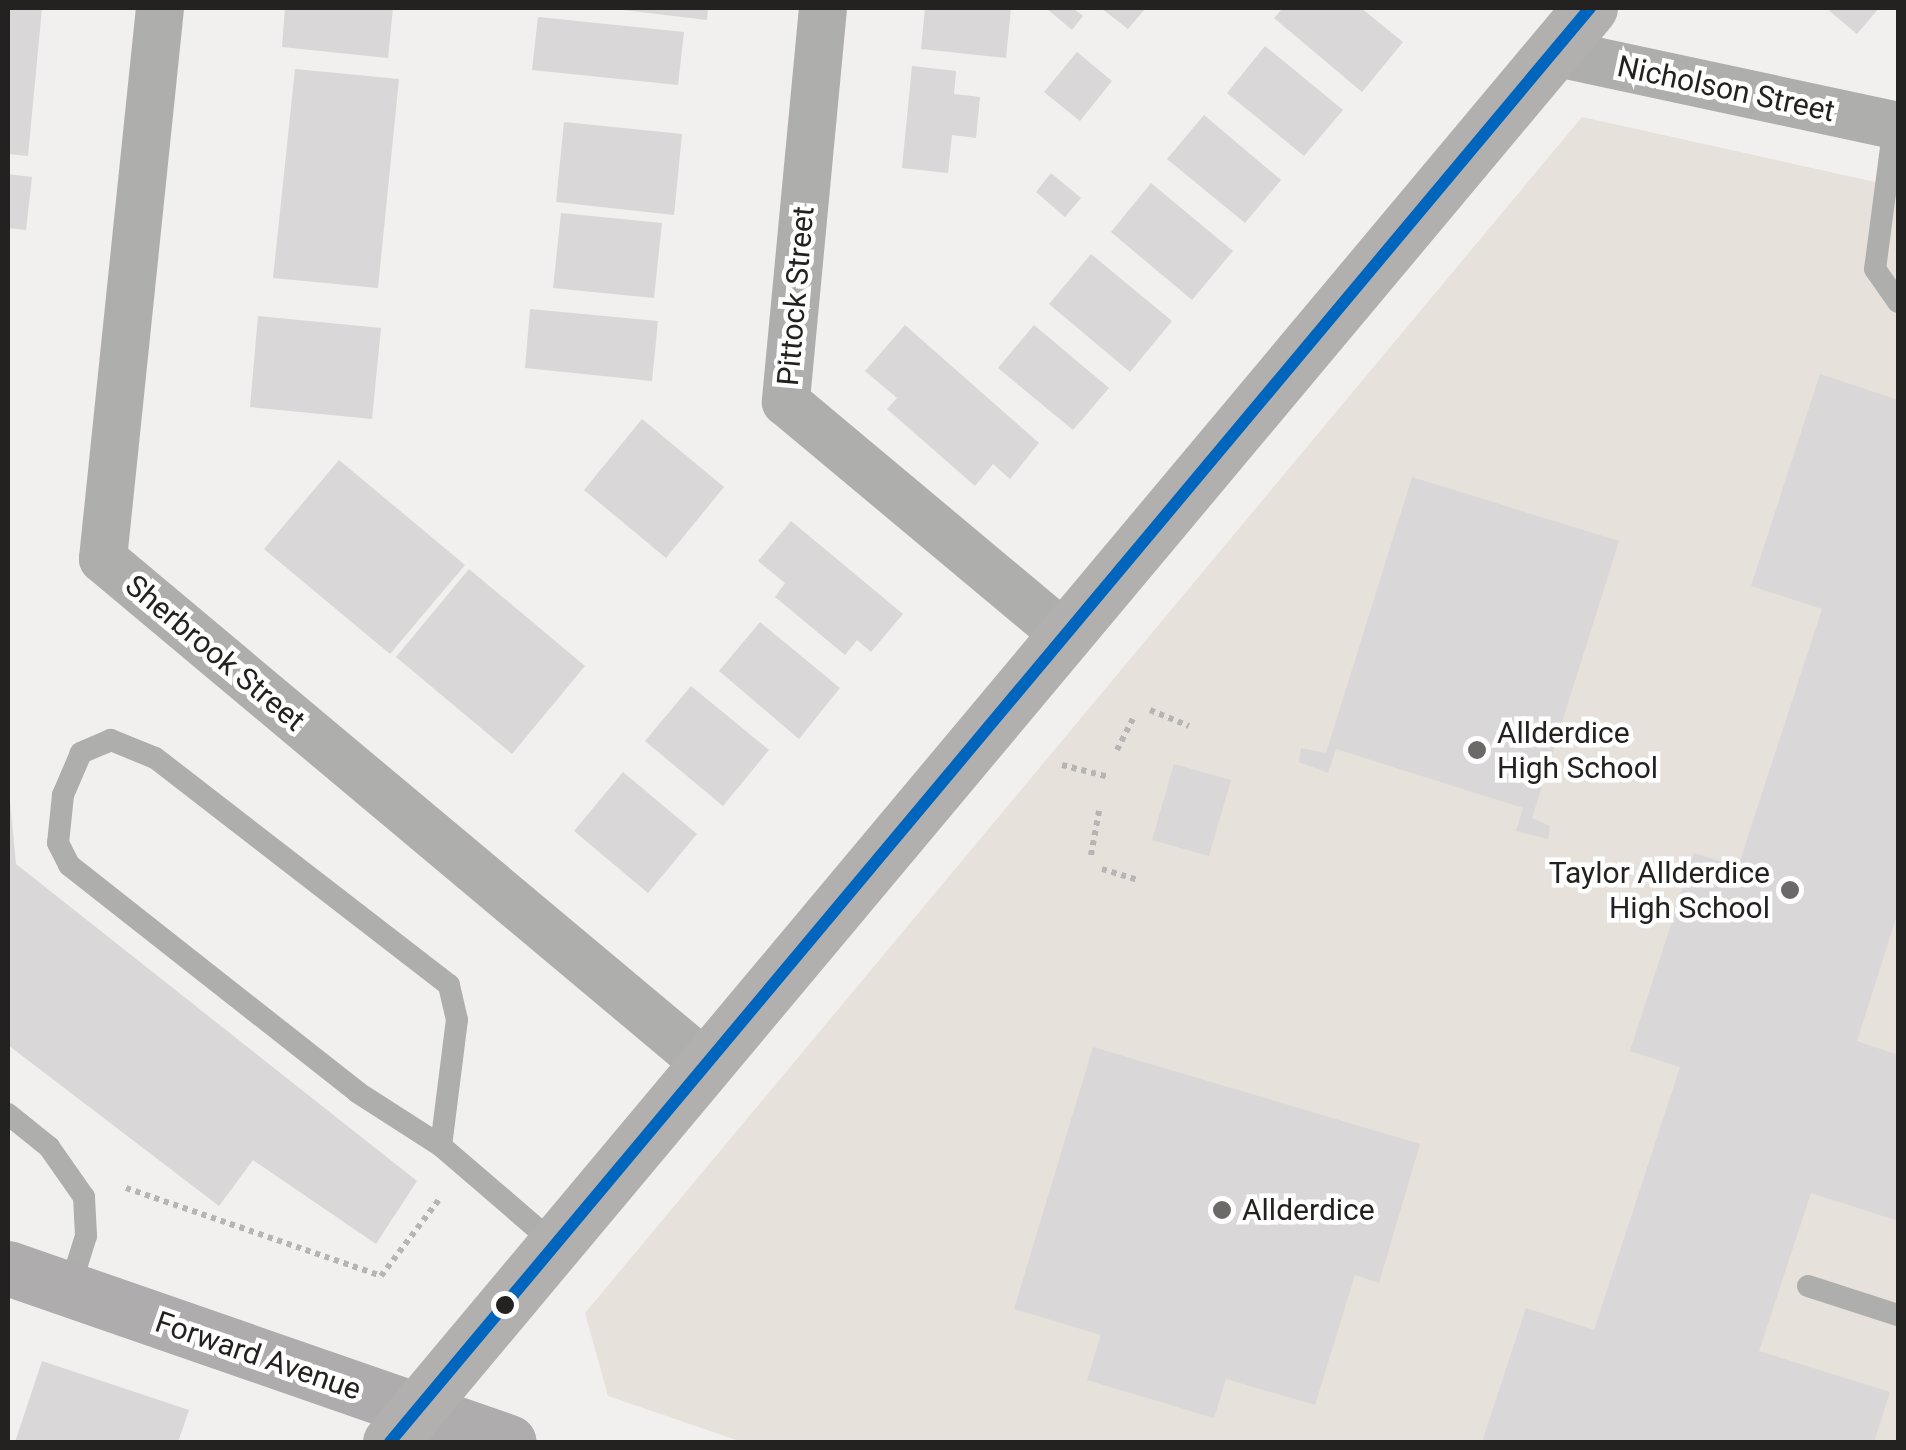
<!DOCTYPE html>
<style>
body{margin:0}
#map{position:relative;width:1906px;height:1450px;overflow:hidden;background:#f2f0ee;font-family:Roboto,sans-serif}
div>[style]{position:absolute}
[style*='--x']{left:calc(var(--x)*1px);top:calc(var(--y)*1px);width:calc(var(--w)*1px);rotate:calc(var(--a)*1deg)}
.built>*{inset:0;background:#e7e1db}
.building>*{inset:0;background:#d9d7d7}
.path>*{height:6px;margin-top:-3px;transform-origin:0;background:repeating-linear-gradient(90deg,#b6b5b4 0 5px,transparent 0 10px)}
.lane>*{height:22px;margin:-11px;padding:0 11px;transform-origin:11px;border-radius:11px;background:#aeaead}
.street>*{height:48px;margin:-24px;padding:0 24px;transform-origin:24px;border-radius:24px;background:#aeaead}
.secondary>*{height:55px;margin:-27.5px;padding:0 27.5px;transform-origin:27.5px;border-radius:27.5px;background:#aeacac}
.primary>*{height:55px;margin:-27.5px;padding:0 27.5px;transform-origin:27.5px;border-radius:27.5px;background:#b1b0af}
.bus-1>*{height:12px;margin:-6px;padding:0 6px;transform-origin:6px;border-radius:6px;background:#0065bd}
.dots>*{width:28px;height:28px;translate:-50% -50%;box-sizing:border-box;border:5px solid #fff;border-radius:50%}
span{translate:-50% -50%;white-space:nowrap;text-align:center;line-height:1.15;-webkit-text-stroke:9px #fff;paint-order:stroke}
.street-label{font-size:30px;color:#232220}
.poi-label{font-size:30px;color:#232220}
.left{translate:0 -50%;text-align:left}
.right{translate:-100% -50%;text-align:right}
.frame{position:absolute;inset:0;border:10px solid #232220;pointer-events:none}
</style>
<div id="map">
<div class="built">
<div style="clip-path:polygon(1582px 117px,1898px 187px,1898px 1442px,742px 1442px,608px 1396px,585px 1313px)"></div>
</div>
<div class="building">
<div style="clip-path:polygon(8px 8px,42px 8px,28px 156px,8px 154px)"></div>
<div style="clip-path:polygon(285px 8px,393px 8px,388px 58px,282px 47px)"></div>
<div style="clip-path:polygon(607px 8px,708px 8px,707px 20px)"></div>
<div style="clip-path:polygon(925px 8px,1011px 8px,1006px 58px,921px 49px)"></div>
<div style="clip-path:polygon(1046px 8px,1073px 8px,1083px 16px,1072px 30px)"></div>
<div style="clip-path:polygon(1101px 8px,1143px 8px,1145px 9px,1128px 29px)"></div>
<div style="clip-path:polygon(1283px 8px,1361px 8px,1403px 42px,1362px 92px,1274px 18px)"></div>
<div style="clip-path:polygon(1826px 8px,1879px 8px,1857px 34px)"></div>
<div style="clip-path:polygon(538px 17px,684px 32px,678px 85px,532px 70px)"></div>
<div style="clip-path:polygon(1265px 46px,1343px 110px,1304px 156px,1227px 93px)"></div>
<div style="clip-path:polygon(1077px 52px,1112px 81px,1080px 121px,1044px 92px)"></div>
<div style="clip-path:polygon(912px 66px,956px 71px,954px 94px,980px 97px,976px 138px,952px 135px,948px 173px,902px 168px)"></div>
<div style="clip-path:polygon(295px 69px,399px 79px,378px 288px,273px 278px)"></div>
<div style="clip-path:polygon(1204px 115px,1281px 180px,1245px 223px,1167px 159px)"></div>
<div style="clip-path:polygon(564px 122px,682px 134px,674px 215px,556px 202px)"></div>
<div style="clip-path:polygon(1051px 173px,1081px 198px,1065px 217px,1036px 192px)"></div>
<div style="clip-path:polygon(8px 174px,32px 177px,26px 230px,8px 228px)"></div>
<div style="clip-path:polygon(1151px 183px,1233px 251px,1192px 300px,1111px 232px)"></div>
<div style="clip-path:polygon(561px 213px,662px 223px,654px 298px,553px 288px)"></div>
<div style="clip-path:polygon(1091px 254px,1172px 321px,1130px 372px,1049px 304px)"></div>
<div style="clip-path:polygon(530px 309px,658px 321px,652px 381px,525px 368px)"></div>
<div style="clip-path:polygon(258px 316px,381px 328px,372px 419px,250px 407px)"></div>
<div style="clip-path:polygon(905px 325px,1039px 443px,1010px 479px,993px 464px,975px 486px,887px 409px,897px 398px,865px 371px)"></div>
<div style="clip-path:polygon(1034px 325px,1109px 388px,1073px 430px,998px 368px)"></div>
<div style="clip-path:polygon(1820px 374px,1898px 400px,1898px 912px,1857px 1041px,1898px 1055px,1898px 1221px,1811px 1193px,1759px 1351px,1890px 1392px,1874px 1442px,1482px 1442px,1526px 1308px,1594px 1330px,1680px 1067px,1630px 1051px,1694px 853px,1738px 867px,1822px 609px,1751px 586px)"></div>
<div style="clip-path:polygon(642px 419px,724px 487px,666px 558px,584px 490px)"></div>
<div style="clip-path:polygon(339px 460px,465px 565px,390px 654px,264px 549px)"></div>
<div style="clip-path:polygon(1412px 477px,1619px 541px,1532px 818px,1550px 826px,1548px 839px,1516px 831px,1523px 808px,1336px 749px,1328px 773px,1299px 762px,1301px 748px,1326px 753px)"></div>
<div style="clip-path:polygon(791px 521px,903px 614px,871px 652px,857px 640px,845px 655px,775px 597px,785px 583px,758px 561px)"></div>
<div style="clip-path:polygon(469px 569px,585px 666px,512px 754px,396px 657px)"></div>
<div style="clip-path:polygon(760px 622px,840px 688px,799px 739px,719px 671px)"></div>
<div style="clip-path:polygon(691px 686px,769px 750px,723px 806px,645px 741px)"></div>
<div style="clip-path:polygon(1174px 764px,1231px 780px,1209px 856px,1152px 840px)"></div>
<div style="clip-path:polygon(623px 772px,697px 834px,648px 893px,574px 831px)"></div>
<div style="clip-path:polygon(8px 780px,16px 864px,417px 1181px,376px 1244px,253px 1160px,219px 1206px,8px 1045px)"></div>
<div style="clip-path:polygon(1093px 1047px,1420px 1144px,1379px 1283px,1355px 1275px,1315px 1405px,1226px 1379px,1214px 1418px,1087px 1380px,1101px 1335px,1014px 1309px)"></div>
<div style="clip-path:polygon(42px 1361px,189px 1410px,178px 1442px,15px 1442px)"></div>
</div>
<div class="path">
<div style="--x:1150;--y:710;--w:42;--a:22.3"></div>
<div style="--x:1117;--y:750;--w:36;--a:-63"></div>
<div style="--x:1062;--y:765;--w:49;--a:14.3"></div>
<div style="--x:1091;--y:855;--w:45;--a:-79.7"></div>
<div style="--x:1102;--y:869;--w:38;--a:17"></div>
<div style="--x:126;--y:1188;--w:270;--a:19"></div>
<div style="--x:381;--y:1276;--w:99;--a:-52.8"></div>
</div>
<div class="lane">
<div style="--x:1894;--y:125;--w:145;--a:97.5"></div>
<div style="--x:1875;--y:269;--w:40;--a:55.1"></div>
<div style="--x:8;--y:1114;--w:53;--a:38.8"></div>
<div style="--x:49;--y:1147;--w:61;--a:55"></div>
<div style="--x:84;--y:1197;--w:39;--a:87"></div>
<div style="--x:86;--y:1236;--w:57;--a:107.5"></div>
<div style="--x:441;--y:1146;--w:127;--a:-82.8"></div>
<div style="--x:457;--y:1020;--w:36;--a:-103"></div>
<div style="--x:449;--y:985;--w:371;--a:-142.3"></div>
<div style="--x:155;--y:758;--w:48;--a:-157.8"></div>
<div style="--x:111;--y:740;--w:33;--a:157"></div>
<div style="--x:81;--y:753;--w:46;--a:113.2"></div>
<div style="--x:63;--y:795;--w:48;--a:95.9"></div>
<div style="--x:58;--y:843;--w:25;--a:63"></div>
<div style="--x:69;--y:865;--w:367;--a:38.2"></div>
<div style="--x:357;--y:1092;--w:100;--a:32.7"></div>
<div style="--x:441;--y:1146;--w:152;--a:40.7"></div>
<div style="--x:1808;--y:1286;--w:95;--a:17.9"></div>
</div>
<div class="street">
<div style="--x:160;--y:8;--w:554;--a:95.91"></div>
<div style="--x:103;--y:559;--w:788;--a:39.95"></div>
<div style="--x:823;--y:8;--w:396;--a:95.4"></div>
<div style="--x:786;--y:402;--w:363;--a:39.9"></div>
<div style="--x:1553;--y:52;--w:353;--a:12.1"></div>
</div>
<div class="secondary">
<div style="--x:8;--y:1268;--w:530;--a:19.15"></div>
</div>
<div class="primary">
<div style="--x:390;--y:1442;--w:1870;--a:-50.08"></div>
</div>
<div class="bus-1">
<div style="--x:390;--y:1442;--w:1870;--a:-50.08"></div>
</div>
<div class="dots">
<div style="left:1477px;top:750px;background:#6b6a68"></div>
<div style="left:1790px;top:890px;background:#6b6a68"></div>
<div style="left:1222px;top:1210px;background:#6b6a68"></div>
<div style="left:505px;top:1305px;background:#232220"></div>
</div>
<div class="street-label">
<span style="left:1726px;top:89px;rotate:12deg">Nicholson Street</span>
<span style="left:796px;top:296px;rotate:-85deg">Pittock Street</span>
<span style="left:215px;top:653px;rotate:40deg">Sherbrook Street</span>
<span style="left:258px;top:1356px;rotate:19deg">Forward Avenue</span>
</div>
<div class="poi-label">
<span class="left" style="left:1497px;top:750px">Allderdice<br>High School</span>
<span class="right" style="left:1770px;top:890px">Taylor Allderdice<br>High School</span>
<span class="left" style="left:1242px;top:1210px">Allderdice</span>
</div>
<div class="frame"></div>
</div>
